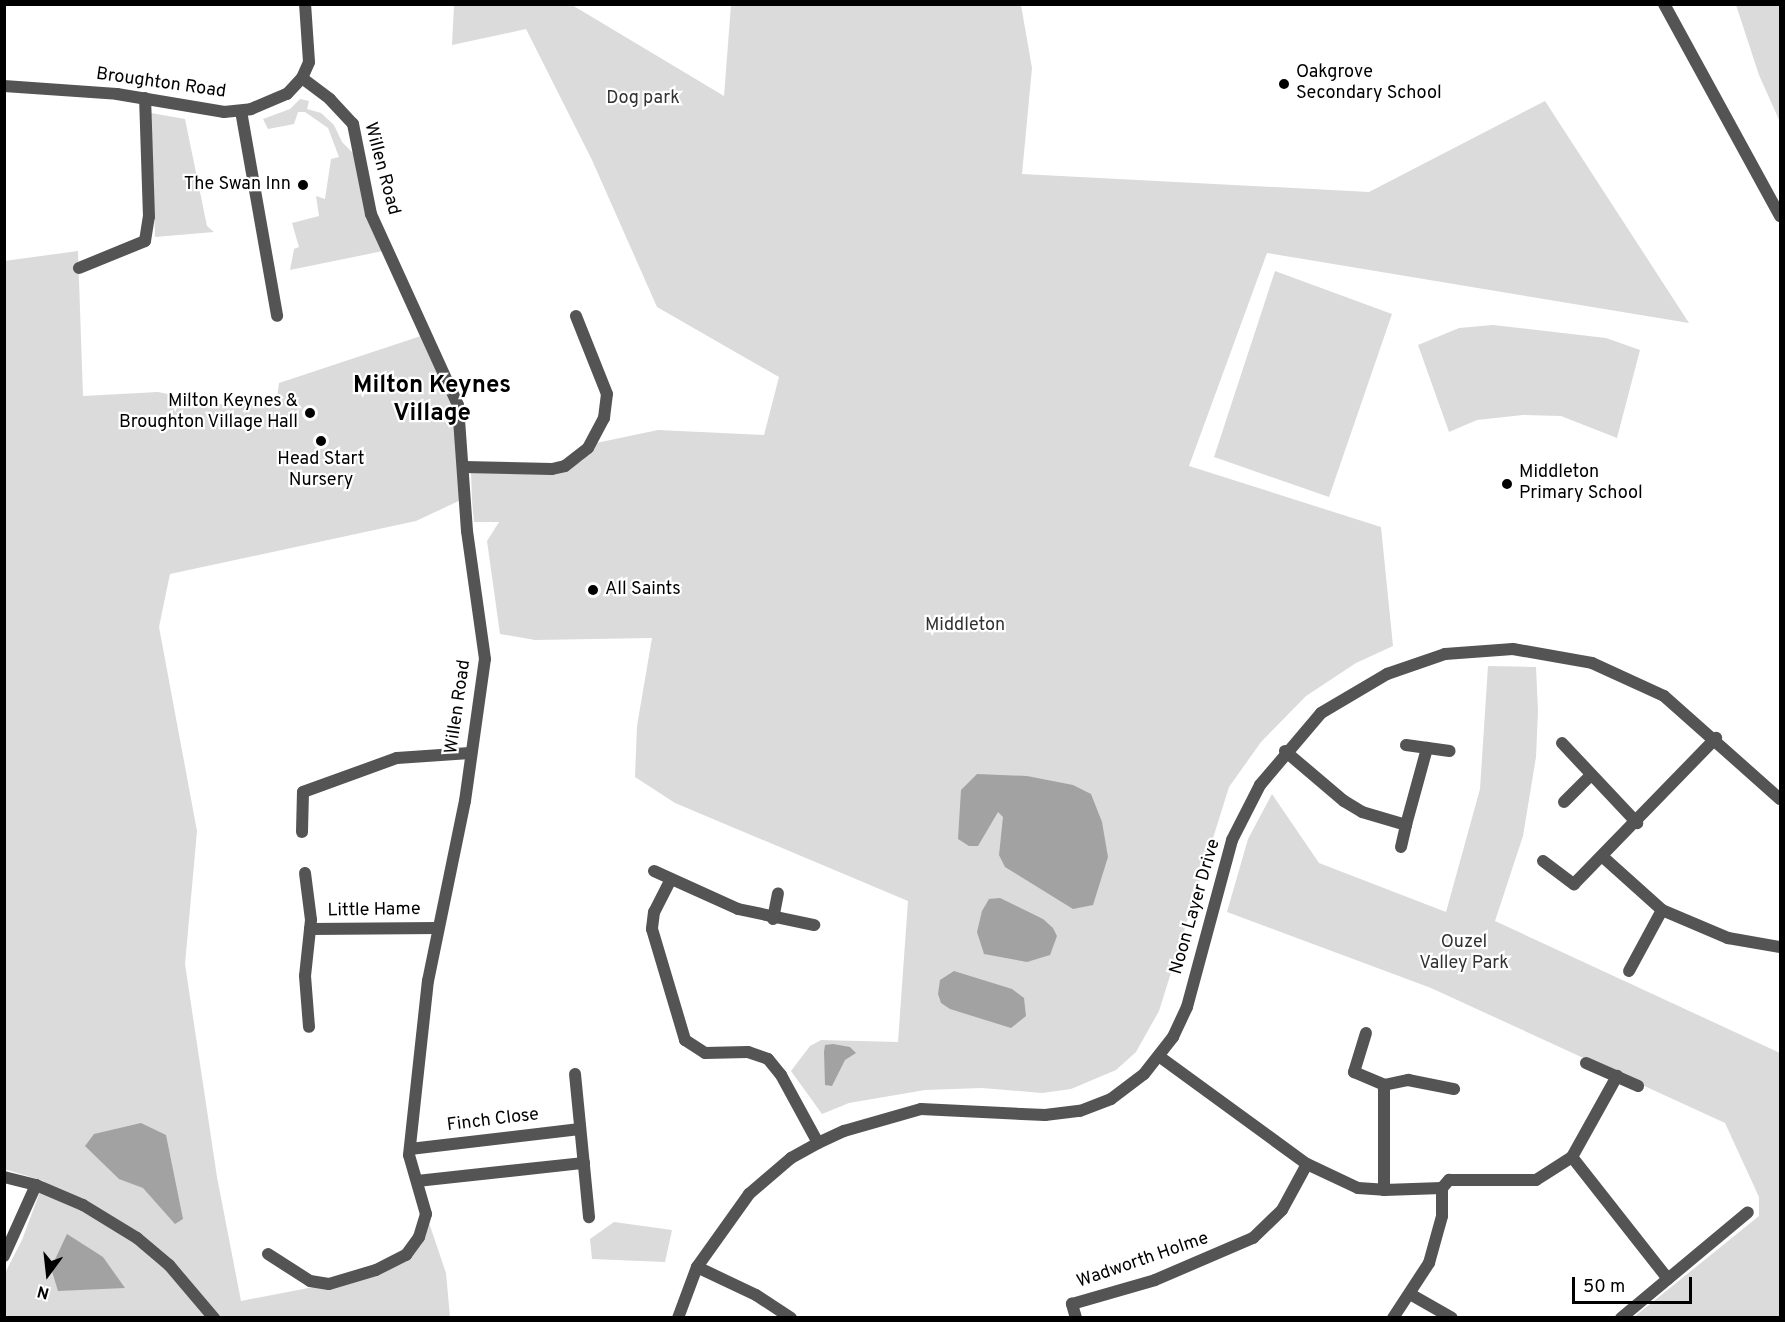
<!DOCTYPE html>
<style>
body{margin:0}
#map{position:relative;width:1785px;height:1322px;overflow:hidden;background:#fff;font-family:Overpass,sans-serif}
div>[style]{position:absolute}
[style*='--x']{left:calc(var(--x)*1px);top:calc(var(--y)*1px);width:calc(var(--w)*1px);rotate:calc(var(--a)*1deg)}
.green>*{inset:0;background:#dbdbdb}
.water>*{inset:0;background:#a2a2a2}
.minor>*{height:12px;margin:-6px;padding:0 6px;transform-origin:6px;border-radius:6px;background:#545454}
.tertiary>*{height:12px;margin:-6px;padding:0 6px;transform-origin:6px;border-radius:6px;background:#545454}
.dots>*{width:16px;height:16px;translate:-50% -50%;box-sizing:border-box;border:3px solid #fff;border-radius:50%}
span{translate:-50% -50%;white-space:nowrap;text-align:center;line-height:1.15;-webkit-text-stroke:4.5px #fff;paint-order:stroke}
.poi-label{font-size:18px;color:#000}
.left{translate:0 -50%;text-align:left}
.right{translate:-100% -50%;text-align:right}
.street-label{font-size:18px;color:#000}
.park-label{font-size:18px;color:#323232}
.district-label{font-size:24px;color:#000;font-weight:700}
.frame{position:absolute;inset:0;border:6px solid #000;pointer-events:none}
.north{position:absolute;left:18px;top:1244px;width:60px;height:60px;-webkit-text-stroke:4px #fff;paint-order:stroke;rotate:195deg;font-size:16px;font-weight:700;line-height:24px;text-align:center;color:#000}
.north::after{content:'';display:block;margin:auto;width:21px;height:27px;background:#000;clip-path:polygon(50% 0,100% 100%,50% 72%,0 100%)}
.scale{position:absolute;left:1572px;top:1277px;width:120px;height:27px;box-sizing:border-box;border:3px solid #000;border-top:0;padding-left:8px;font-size:18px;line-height:21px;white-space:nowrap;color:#000;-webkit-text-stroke:4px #fff;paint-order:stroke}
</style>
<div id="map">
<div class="green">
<div style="clip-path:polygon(454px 5px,572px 5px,724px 96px,731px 5px,1021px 5px,1032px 68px,1022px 174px,1369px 192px,1545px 101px,1689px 323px,1267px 253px,1189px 466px,1381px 527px,1393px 646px,1356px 663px,1306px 696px,1261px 742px,1229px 787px,1159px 1011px,1136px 1052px,1116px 1070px,1071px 1089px,1042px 1093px,982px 1088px,925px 1090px,849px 1103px,822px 1114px,791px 1071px,810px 1046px,821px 1040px,898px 1042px,908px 901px,675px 803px,635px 777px,637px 726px,652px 638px,535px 640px,500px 634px,487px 541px,499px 522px,474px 522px,472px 501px,471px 472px,552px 474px,582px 461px,596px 443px,658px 430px,764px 435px,779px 377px,657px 307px,592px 160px,526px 29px,452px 45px)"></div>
<div style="clip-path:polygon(1736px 5px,1780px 5px,1780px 122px,1759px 75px)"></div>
<div style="clip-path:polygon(300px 99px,309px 101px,307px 109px,321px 113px,334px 125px,342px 142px,356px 156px,383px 251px,290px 270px,294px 249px,299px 247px,292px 223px,319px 216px,316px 196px,325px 199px,331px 159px,339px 157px,328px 128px,305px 112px,298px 112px,294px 124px,268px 129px,263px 119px,290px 109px)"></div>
<div style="clip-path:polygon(151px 113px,185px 119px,207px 226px,214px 232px,155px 237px)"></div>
<div style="clip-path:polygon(78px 251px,83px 396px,158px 392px,235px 407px,277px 397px,279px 383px,427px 334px,460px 415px,465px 498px,416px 521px,170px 574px,159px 627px,197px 831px,185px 964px,217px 1177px,241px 1301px,329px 1284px,406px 1255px,426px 1214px,446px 1273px,450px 1317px,5px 1317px,5px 1273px,22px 1240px,44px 1181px,4px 1169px,4px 261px)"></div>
<div style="clip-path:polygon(1275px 271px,1392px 314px,1329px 497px,1214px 457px)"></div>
<div style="clip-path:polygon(1493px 325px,1606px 338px,1640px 350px,1617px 438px,1561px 416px,1523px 415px,1477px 420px,1449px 432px,1418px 345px,1459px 328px)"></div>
<div style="clip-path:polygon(1488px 666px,1536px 667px,1538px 711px,1536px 757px,1523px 836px,1495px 921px,1780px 1053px,1780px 1317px,1634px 1317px,1759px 1216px,1759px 1197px,1725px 1123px,1431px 988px,1227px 912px,1248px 839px,1272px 794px,1319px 863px,1446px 912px,1480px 789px)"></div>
<div style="clip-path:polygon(614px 1222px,672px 1230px,665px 1262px,592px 1259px,590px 1239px)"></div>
</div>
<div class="water">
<div style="clip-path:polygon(977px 774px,1027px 776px,1073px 785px,1091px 794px,1102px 822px,1108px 857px,1093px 905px,1073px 909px,1005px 867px,999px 855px,1003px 817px,998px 812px,978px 846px,969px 846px,958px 839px,961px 790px)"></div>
<div style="clip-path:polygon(1000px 898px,1043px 919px,1053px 928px,1057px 936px,1050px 955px,1027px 962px,984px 954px,977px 932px,982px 911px,989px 899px)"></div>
<div style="clip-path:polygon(954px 971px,1012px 989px,1024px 998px,1026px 1016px,1011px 1028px,950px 1009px,941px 1003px,938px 994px,940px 980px)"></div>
<div style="clip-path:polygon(833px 1044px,850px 1047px,856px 1053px,845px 1060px,832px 1086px,825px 1085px,824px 1052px,825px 1045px)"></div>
<div style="clip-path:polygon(141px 1123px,166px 1135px,183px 1219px,175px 1224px,143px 1188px,119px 1179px,85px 1146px,94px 1134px)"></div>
<div style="clip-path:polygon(67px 1234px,103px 1257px,125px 1288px,58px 1291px,51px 1268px)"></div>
</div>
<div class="minor">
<div style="--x:241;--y:111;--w:208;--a:80"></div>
<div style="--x:79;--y:268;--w:71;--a:-22.2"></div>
<div style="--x:145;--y:241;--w:24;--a:-81"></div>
<div style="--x:149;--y:217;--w:119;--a:-91.9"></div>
<div style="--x:464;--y:467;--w:88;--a:1.3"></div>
<div style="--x:552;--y:469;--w:13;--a:-13"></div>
<div style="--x:565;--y:466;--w:29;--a:-38"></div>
<div style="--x:588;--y:448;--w:34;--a:-62"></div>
<div style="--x:604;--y:418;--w:24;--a:-83"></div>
<div style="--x:607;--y:394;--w:84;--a:-111.7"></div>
<div style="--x:1562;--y:743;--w:110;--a:46.8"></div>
<div style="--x:1406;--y:745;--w:44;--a:7.8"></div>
<div style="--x:1285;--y:751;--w:77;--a:40.3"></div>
<div style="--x:1344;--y:801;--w:21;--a:31"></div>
<div style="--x:1362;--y:812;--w:46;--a:16.5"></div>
<div style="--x:1406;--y:825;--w:80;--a:-74.7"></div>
<div style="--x:1564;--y:802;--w:38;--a:-45"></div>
<div style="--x:302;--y:832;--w:40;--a:-88.6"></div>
<div style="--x:303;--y:792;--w:100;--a:-19.9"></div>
<div style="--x:397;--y:758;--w:73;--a:-3.9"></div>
<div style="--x:1401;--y:847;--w:23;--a:-77"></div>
<div style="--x:1603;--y:857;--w:79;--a:41.9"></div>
<div style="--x:1662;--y:910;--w:72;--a:23"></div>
<div style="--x:1728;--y:938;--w:53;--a:9.8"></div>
<div style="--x:1543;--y:861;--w:39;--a:37"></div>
<div style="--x:1574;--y:884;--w:204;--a:-45.8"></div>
<div style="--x:654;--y:871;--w:92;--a:24.3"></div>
<div style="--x:738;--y:909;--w:78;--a:11.9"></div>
<div style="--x:305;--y:873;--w:47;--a:82.7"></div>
<div style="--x:311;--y:920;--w:56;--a:96.1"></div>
<div style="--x:305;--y:976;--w:51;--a:85.5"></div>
<div style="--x:671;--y:879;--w:37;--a:117"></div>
<div style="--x:654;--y:912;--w:17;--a:97"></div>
<div style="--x:652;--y:929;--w:116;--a:73.4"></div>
<div style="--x:685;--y:1040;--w:24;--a:33"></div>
<div style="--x:705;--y:1053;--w:43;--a:-1.3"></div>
<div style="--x:748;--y:1052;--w:21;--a:19"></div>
<div style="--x:768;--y:1059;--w:21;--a:51"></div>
<div style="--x:781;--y:1075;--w:77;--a:61.4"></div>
<div style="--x:773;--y:919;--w:26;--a:-79"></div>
<div style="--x:310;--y:929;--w:128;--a:-0.4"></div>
<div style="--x:1629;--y:971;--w:69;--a:-61.6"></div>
<div style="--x:1366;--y:1033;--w:41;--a:107.1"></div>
<div style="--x:1354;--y:1072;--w:33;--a:23"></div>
<div style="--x:1384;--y:1085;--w:105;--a:90"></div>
<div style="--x:1160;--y:1057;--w:182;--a:36.1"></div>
<div style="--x:1307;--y:1164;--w:56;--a:25.2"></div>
<div style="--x:1358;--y:1188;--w:26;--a:4"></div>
<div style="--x:1384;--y:1190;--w:58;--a:-2"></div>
<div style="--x:1442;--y:1188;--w:11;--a:-49"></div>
<div style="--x:1449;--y:1180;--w:87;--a:0"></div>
<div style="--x:1536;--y:1180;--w:43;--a:-32.6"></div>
<div style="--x:1572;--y:1157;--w:93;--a:-60.9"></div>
<div style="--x:1586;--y:1063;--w:57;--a:23.9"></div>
<div style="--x:575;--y:1074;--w:144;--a:84.4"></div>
<div style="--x:1384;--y:1085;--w:25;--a:-12"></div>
<div style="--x:1408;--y:1080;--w:47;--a:11.1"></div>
<div style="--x:410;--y:1149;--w:171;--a:-6.7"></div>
<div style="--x:1572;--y:1157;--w:155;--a:51.8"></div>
<div style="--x:417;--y:1181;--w:168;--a:-6.2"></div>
<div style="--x:36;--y:1185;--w:51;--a:23.1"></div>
<div style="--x:83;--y:1205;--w:63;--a:31.4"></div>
<div style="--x:137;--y:1238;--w:42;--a:40.2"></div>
<div style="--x:169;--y:1265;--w:70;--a:49.7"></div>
<div style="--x:268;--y:1254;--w:50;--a:32.7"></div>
<div style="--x:310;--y:1281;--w:19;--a:9"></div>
<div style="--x:329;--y:1284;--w:49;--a:-16.6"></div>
<div style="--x:376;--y:1270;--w:34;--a:-27"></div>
<div style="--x:406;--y:1255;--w:22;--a:-54"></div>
<div style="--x:419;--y:1237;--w:24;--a:-73"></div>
<div style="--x:426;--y:1214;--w:61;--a:-106.1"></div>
<div style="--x:409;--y:1155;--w:175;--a:-83.8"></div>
<div style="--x:428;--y:981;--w:184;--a:-78.4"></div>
<div style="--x:465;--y:801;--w:143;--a:-82"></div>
<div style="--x:485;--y:659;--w:129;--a:-98"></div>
<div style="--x:467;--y:531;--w:126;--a:-94.1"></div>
<div style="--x:458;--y:405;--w:210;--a:-114.5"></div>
<div style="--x:371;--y:214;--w:92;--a:-101.3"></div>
<div style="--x:353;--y:124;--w:34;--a:-133"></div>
<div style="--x:330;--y:99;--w:35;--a:-143"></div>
<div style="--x:697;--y:1267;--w:65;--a:25.4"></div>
<div style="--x:756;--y:1295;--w:42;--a:33.3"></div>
<div style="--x:1410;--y:1294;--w:48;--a:29.7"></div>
<div style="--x:678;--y:1318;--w:54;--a:-69.6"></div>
<div style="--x:697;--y:1267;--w:90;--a:-54.5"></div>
<div style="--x:749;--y:1194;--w:55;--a:-40.6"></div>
<div style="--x:791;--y:1158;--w:31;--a:-29"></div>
<div style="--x:818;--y:1143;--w:29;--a:-25"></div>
<div style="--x:844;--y:1131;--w:80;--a:-15.9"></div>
<div style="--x:921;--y:1109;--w:124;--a:2.8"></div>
<div style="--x:1045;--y:1115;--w:35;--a:-7"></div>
<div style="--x:1080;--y:1111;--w:33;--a:-21"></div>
<div style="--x:1111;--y:1099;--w:41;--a:-37.1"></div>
<div style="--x:1144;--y:1074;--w:47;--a:-51.9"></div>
<div style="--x:1173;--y:1037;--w:33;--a:-65"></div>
<div style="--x:1187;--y:1007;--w:173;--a:-74.9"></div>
<div style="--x:1232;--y:840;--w:62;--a:-63"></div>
<div style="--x:1260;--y:785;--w:94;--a:-49.7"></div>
<div style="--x:1321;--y:713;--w:77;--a:-30.6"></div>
<div style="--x:1387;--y:674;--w:61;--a:-19"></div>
<div style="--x:1445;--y:654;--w:68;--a:-4.2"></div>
<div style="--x:1513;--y:649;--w:80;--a:10"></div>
<div style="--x:1592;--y:663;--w:79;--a:24.6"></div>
<div style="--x:1664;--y:696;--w:155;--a:41.6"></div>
<div style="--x:1076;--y:1318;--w:15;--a:-106"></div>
<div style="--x:1072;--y:1304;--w:86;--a:-16.1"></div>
<div style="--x:1155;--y:1280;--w:107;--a:-23.2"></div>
<div style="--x:1253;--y:1238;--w:40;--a:-44"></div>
<div style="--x:1282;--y:1210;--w:52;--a:-61.5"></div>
<div style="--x:1393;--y:1318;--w:66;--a:-56.8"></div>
<div style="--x:1429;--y:1263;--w:49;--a:-74.5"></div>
<div style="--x:1442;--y:1216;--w:28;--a:-90"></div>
<div style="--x:1621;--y:1318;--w:165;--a:-39.8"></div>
</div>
<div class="tertiary">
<div style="--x:1664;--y:4;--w:242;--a:61.3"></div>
<div style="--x:4;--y:86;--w:113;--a:4"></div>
<div style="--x:117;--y:94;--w:109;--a:9.5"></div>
<div style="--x:224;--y:112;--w:27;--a:-6"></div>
<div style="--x:251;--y:109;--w:39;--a:-23"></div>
<div style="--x:287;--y:94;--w:22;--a:-47"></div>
<div style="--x:302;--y:78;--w:17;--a:-66"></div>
<div style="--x:309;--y:62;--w:58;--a:-93.9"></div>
<div style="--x:4;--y:1177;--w:33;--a:14"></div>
<div style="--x:36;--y:1185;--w:78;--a:114.3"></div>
</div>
<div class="dots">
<div style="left:1284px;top:84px;background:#000"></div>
<div style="left:303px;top:185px;background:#000"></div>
<div style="left:310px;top:413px;background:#000"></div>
<div style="left:321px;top:441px;background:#000"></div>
<div style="left:1507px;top:484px;background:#000"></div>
<div style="left:593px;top:590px;background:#000"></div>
</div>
<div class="poi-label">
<span class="left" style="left:1296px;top:84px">Oakgrove<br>Secondary School</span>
<span class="right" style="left:291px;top:185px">The Swan Inn</span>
<span class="right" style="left:298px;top:413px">Milton Keynes &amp;<br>Broughton Village Hall</span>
<span style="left:321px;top:471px">Head Start<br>Nursery</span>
<span class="left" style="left:1519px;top:484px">Middleton<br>Primary School</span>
<span class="left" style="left:605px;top:590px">All Saints</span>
</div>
<div class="street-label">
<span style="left:161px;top:84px;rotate:8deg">Broughton Road</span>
<span style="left:381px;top:169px;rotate:75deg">Willen Road</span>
<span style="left:459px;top:707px;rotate:-82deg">Willen Road</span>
<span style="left:1196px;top:907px;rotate:-74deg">Noon Layer Drive</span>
<span style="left:374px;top:911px;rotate:-1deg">Little Hame</span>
<span style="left:493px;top:1121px;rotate:-7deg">Finch Close</span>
<span style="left:1143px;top:1261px;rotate:-19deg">Wadworth Holme</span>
</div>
<div class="park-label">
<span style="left:643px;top:99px">Dog park</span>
<span style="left:965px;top:626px">Middleton</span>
<span style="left:1464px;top:954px">Ouzel<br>Valley Park</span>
</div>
<div class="district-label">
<span style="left:432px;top:401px">Milton Keynes<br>Village</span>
</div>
<div class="frame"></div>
<div class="north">N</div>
<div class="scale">50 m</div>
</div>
